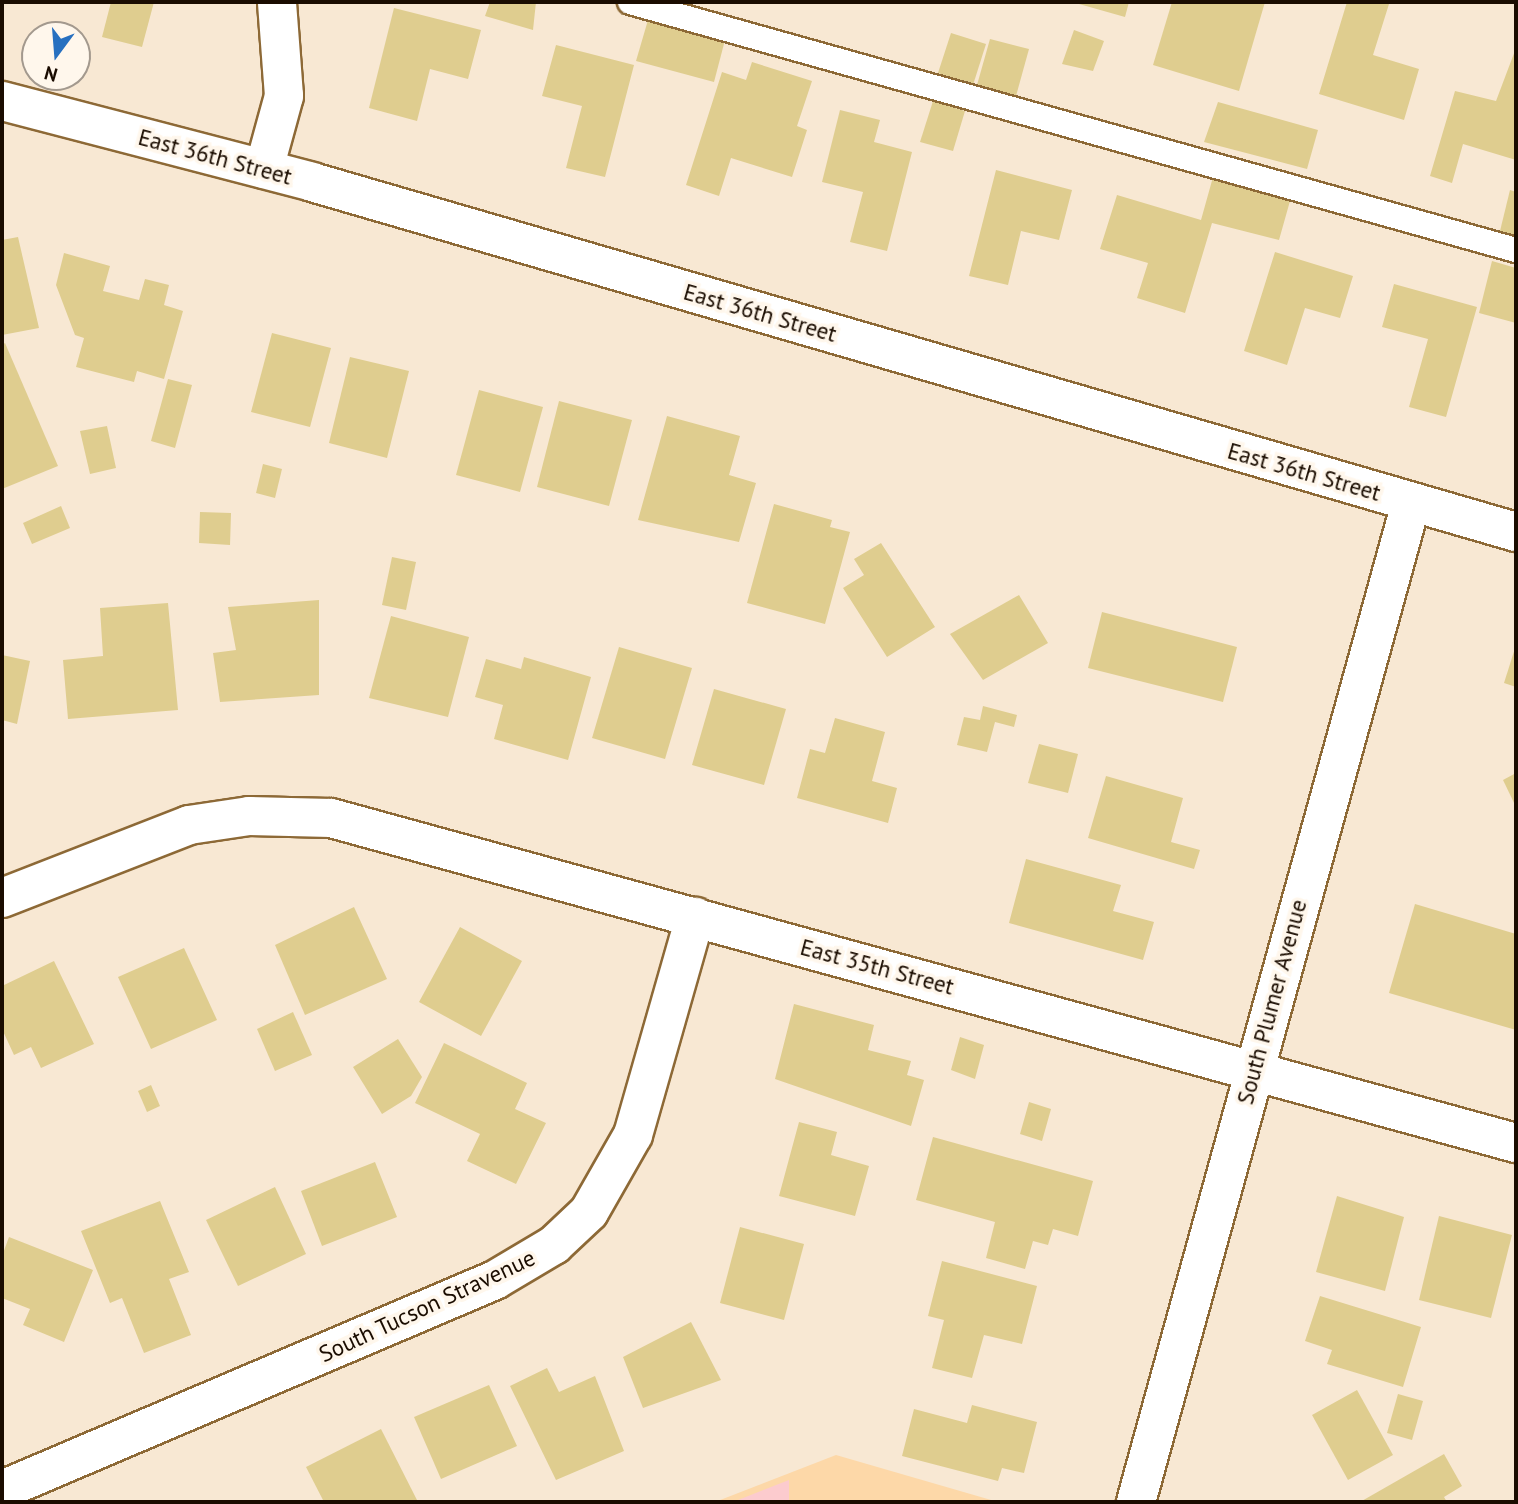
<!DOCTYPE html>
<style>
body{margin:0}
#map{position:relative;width:1518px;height:1504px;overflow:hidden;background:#f8e8d3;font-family:"PT Sans",sans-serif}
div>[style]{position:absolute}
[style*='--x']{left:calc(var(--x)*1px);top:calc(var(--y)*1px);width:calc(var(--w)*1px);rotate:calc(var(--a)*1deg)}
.built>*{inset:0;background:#fdd8a8}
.green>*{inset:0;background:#fccbce}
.building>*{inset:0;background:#dfcd8f}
.roads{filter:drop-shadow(2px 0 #8d6936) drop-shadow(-2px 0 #8d6936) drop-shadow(0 2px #8d6936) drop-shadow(0 -2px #8d6936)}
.lane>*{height:24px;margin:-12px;padding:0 12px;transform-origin:12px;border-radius:12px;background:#fff}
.street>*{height:38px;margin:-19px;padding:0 19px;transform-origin:19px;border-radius:19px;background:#fff}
.secondary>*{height:38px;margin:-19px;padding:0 19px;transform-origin:19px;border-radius:19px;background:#fff}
span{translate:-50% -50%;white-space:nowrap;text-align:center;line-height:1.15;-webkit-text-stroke:7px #fff7ec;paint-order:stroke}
.street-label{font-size:23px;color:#1a0c00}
.frame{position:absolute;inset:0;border:4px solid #1a0c00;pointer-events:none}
.north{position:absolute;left:21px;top:21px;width:70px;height:70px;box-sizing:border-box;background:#fff7ec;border:2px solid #a3998e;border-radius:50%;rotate:196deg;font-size:19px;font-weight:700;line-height:28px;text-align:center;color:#1a0c00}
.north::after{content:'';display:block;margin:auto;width:24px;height:32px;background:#2770c0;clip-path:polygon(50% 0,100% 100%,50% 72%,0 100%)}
</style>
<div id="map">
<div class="built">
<div style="clip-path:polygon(836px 1455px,998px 1502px,715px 1502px)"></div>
</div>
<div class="green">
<div style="clip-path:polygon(789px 1480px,789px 1502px,733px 1502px)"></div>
</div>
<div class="building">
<div style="clip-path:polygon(111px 2px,154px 2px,142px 47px,102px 37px)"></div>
<div style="clip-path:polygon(490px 2px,536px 2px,533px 30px,485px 16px)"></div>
<div style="clip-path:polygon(1072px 2px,1129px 2px,1125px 17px)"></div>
<div style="clip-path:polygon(1172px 2px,1265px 2px,1239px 91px,1153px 65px)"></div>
<div style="clip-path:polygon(1347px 2px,1389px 4px,1373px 55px,1419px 69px,1404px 120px,1319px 94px)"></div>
<div style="clip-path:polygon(394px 8px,481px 30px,468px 79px,430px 69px,417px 121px,369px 108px)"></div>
<div style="clip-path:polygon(648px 20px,725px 40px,714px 82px,636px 61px)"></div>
<div style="clip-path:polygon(1074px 30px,1104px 41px,1093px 71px,1062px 64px)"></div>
<div style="clip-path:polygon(951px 33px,986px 44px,973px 85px,938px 73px)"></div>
<div style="clip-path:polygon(990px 39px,1029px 49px,1016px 96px,977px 85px)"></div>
<div style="clip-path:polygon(556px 45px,634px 65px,605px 177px,566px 168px,582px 106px,542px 96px)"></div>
<div style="clip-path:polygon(1516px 48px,1516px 160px,1463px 144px,1452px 183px,1430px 176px,1455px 91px,1496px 101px)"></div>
<div style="clip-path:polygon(752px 62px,812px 81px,797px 126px,807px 130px,792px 177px,731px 158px,719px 196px,686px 185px,722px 72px,746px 80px)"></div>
<div style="clip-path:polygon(933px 101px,965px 111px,953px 151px,920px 142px)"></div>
<div style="clip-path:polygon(1218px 102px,1318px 130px,1307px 169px,1204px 142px)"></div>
<div style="clip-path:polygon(840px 110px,880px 120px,874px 142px,912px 152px,887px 251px,850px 242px,863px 192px,822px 182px)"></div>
<div style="clip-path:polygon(996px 170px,1072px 190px,1059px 240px,1021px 231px,1008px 285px,969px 276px)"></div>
<div style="clip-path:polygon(1213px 177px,1290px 201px,1279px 240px,1212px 223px,1185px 313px,1137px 298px,1148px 263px,1100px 249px,1117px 195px,1201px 220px)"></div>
<div style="clip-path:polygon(1510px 190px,1516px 192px,1516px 236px,1500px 231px)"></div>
<div style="clip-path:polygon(18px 237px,39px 328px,2px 335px,2px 240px)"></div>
<div style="clip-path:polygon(1275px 252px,1353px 276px,1340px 318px,1305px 308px,1287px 365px,1244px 351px)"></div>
<div style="clip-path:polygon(64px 253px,110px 266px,103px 291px,139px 300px,145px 279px,169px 285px,164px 305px,183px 311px,164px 379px,137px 371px,134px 382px,76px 367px,84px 338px,75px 335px,56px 285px)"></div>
<div style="clip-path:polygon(1492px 261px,1516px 268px,1516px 323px,1479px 313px)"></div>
<div style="clip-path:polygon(1394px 284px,1477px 307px,1446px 417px,1409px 407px,1428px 339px,1382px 327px)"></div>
<div style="clip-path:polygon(272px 333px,331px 348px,310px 427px,251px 412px)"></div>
<div style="clip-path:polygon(5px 343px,58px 466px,2px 489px,2px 345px)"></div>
<div style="clip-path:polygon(350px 357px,409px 371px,387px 458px,329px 443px)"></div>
<div style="clip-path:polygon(168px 379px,192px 385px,175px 448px,151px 441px)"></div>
<div style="clip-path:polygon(479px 390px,543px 407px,520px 492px,456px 475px)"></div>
<div style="clip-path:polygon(559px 401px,632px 420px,609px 506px,537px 487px)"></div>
<div style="clip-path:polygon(667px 416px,740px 436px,729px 475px,756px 483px,739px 542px,638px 520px)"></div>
<div style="clip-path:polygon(107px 426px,116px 468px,90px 474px,80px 431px)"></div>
<div style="clip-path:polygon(263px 464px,282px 469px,275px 498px,256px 493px)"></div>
<div style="clip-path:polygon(774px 504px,832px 520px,830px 527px,850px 532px,825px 624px,747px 603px)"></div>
<div style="clip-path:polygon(61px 506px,70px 528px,32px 544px,23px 523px)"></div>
<div style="clip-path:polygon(200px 512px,231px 513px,230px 545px,199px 543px)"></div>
<div style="clip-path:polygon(881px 543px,935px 627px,887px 657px,843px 588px,864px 575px,854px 559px)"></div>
<div style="clip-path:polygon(392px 557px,416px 562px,406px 610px,382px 605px)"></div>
<div style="clip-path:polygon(1019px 595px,1048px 643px,983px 680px,950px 634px)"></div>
<div style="clip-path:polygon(319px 600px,319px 695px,220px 702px,213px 653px,236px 650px,228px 607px)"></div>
<div style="clip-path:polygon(168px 603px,178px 710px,68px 719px,63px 660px,103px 656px,100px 608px)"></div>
<div style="clip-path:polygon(1102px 612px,1237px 647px,1223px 702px,1088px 668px)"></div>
<div style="clip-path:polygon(391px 616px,469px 637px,448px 717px,369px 698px)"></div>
<div style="clip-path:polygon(1516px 645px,1516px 687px,1504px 683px)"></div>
<div style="clip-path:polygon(619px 647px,692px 668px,665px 759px,592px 738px)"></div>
<div style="clip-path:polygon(2px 655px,30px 661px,17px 724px,2px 720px)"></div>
<div style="clip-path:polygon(524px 657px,591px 677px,568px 760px,494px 739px,503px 705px,475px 697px,486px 659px,521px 669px)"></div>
<div style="clip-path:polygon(714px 689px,786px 709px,764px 785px,692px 765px)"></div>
<div style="clip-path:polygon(983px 706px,1017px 715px,1014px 727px,995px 722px,987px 752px,957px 745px,964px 717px,980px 720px)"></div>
<div style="clip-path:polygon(835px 718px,885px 732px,872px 781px,897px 788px,888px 823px,797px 798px,810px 749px,825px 753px)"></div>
<div style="clip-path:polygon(1039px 744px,1078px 754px,1068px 793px,1028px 783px)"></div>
<div style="clip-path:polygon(1516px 773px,1516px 807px,1503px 780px)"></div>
<div style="clip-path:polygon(1106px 776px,1183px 798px,1171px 842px,1200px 850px,1194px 869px,1088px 838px)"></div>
<div style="clip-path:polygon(1026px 859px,1121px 885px,1113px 911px,1154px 922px,1143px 960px,1009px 923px)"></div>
<div style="clip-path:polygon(1415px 904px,1516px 934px,1516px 1030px,1389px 993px)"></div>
<div style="clip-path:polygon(354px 907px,387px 979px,305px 1015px,275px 945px)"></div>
<div style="clip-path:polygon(460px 927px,522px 961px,481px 1036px,419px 1002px)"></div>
<div style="clip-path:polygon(184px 948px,217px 1020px,151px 1049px,118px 977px)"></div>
<div style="clip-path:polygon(54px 961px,94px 1044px,41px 1068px,31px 1047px,14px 1055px,2px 1029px,2px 986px)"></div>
<div style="clip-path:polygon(794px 1004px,874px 1025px,868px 1050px,911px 1061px,907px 1075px,924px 1080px,911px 1126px,775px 1079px)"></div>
<div style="clip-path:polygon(293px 1012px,312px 1055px,275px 1071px,257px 1029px)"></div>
<div style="clip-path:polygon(960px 1037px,984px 1045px,975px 1079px,951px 1070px)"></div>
<div style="clip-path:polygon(398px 1039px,422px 1077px,411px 1096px,382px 1114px,353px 1067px)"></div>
<div style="clip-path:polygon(444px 1043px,527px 1083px,515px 1109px,546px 1123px,516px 1184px,467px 1161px,480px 1134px,415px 1103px)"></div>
<div style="clip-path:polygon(151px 1085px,160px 1106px,147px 1112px,138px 1091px)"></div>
<div style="clip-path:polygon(1029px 1102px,1051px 1109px,1042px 1141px,1020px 1134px)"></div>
<div style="clip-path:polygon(799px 1122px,837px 1132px,831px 1155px,869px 1166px,855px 1216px,779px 1196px)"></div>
<div style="clip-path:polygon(933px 1137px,1093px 1181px,1078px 1236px,1053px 1229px,1048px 1245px,1033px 1241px,1025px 1269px,986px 1258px,995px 1222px,916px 1200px)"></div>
<div style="clip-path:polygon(375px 1162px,397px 1217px,322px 1246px,301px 1191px)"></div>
<div style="clip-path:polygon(275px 1187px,306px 1254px,238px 1286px,206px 1220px)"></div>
<div style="clip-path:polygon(1337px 1196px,1404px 1217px,1385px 1291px,1316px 1272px)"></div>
<div style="clip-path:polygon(160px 1201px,189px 1272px,169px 1279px,191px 1335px,144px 1353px,122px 1298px,110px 1303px,81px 1231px)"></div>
<div style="clip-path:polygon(1439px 1216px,1512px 1235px,1491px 1318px,1419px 1300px)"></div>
<div style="clip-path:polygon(740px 1227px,804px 1244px,784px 1320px,720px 1303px)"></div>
<div style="clip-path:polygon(9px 1237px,93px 1270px,64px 1342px,23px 1325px,30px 1309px,2px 1298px,2px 1256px)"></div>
<div style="clip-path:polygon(942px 1261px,1037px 1286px,1022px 1344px,984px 1335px,972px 1378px,932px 1368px,944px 1320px,928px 1316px)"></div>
<div style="clip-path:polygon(1320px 1296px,1421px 1327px,1403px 1387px,1327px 1364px,1332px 1350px,1305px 1341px)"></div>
<div style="clip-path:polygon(691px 1322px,721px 1380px,643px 1408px,623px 1357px)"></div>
<div style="clip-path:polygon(547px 1368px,559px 1392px,595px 1376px,624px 1451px,556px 1480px,510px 1386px)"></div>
<div style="clip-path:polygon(489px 1385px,517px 1446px,441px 1479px,414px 1417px)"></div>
<div style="clip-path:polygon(1357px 1390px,1393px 1455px,1348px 1480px,1312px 1415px)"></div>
<div style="clip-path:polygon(1398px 1394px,1423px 1401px,1412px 1440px,1387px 1433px)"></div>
<div style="clip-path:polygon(972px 1405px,1037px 1422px,1024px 1473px,1002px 1468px,998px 1481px,902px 1456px,914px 1409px,967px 1423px)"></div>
<div style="clip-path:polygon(381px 1429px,418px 1502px,324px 1502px,306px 1467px)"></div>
<div style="clip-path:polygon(1444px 1454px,1462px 1486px,1444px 1497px,1447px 1502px,1360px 1502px)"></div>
</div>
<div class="roads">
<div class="lane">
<div style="--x:630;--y:2;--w:920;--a:15.64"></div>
</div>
<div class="street">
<div style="--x:264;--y:169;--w:76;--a:-74.7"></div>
<div style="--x:284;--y:96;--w:94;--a:-94.3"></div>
<div style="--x:2;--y:898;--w:201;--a:-21.3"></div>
<div style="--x:189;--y:825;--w:61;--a:-8.5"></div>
<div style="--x:249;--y:816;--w:82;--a:1.4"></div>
<div style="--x:331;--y:818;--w:1229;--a:15.34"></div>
<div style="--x:2;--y:1490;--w:536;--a:-23.07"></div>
<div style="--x:495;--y:1280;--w:69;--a:-30.7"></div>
<div style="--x:554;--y:1245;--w:48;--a:-43.3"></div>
<div style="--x:589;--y:1212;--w:89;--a:-60.3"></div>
<div style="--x:633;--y:1135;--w:227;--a:-74.1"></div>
<div style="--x:1136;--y:1502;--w:1036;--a:-74.61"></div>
</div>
<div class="secondary">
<div style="--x:2;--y:101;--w:320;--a:14.6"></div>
<div style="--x:312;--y:182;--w:1254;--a:16.21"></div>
</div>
</div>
<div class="street-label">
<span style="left:215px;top:157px;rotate:15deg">East 36th Street</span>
<span style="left:760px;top:313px;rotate:16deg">East 36th Street</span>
<span style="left:1304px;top:472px;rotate:16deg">East 36th Street</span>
<span style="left:877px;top:967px;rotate:15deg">East 35th Street</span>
<span style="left:1272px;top:1002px;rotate:-75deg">South Plumer Avenue</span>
<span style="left:427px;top:1306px;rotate:-25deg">South Tucson Stravenue</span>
</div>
<div class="frame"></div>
<div class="north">N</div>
</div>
